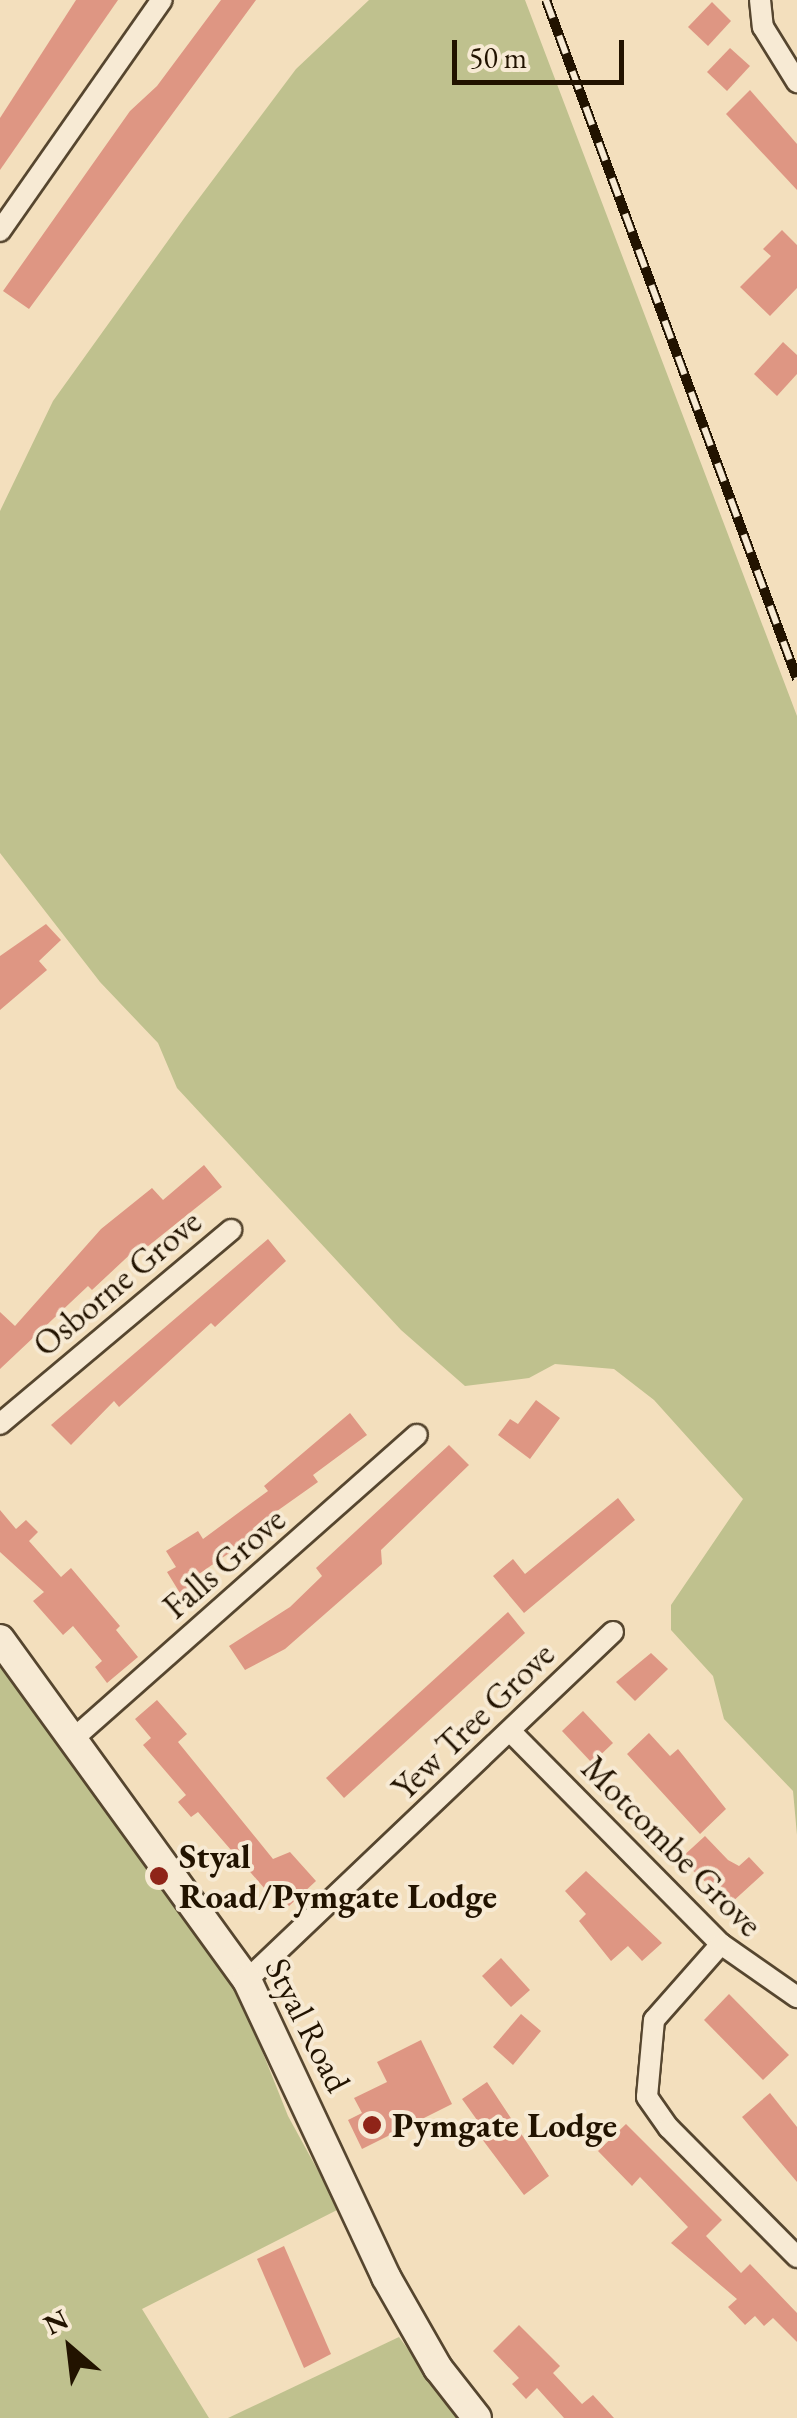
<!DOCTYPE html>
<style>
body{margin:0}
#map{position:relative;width:797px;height:2418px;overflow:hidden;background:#f3dfbd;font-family:"EB Garamond",serif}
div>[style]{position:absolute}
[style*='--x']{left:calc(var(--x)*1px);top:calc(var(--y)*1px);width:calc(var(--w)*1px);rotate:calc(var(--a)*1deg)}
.green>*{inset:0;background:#bfc18e}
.building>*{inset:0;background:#de9683}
.roads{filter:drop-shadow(2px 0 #56462f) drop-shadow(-2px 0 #56462f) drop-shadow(0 2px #56462f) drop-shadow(0 -2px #56462f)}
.street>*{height:20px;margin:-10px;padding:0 10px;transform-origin:10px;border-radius:10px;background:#f7ead4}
.secondary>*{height:28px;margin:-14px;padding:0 14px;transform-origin:14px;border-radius:14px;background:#f7ead4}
.rail>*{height:10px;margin-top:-5px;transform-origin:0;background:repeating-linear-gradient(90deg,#f7ead4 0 19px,#221300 0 38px);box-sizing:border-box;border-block:2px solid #221300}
.dots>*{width:28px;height:28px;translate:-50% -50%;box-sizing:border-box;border:5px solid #f7ead4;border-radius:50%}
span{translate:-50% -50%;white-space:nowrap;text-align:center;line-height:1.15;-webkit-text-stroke:8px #f7ead4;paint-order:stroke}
.street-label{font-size:35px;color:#221300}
.poi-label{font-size:35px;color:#221300;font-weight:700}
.left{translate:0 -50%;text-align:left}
.north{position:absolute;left:20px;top:2298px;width:100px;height:100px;-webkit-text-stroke:8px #f7ead4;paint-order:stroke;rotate:332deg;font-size:28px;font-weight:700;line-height:40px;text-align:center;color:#221300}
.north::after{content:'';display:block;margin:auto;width:35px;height:45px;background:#221300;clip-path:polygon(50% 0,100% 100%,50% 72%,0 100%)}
.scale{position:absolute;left:452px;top:40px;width:172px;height:45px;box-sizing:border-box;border:5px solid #221300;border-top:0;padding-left:12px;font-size:30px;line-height:35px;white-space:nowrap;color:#221300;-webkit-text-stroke:8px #f7ead4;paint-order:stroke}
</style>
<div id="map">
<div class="green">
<div style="clip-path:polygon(369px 0,525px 0,797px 716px,797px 1835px,793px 1791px,724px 1719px,713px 1676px,671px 1630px,671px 1605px,743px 1499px,654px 1400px,614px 1369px,555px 1364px,529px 1378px,465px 1386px,401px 1330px,177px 1088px,158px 1043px,100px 982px,0 853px,0 511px,53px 401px,185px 217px,296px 69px)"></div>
<div style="clip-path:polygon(0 1659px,237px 1988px,288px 2116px,339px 2209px,142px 2309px,209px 2418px,0 2418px)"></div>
<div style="clip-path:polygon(399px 2337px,459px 2418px,228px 2418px)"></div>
</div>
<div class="building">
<div style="clip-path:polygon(76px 0,118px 0,0 170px,0 118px)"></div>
<div style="clip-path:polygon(221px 0,256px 0,29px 309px,3px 291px,130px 111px,157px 86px)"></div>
<div style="clip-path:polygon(712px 2px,731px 21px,708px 46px,688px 27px)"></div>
<div style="clip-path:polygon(730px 48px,750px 66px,727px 91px,707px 72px)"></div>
<div style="clip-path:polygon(750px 90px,797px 144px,797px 190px,726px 114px)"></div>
<div style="clip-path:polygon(782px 230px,797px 245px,797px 288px,770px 316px,740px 287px,771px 256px,763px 249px)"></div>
<div style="clip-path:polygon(783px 342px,797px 355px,797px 374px,777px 396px,754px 374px)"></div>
<div style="clip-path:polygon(46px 924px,61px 940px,39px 961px,47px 970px,0 1010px,0 956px)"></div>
<div style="clip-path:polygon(204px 1165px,222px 1187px,142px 1251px,138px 1247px,92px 1290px,88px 1286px,0 1369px,0 1312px,15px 1326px,101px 1229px,152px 1188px,163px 1200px)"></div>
<div style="clip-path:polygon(268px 1239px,286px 1261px,215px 1327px,211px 1323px,119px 1407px,114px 1401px,71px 1445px,51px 1425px)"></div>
<div style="clip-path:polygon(536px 1400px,560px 1418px,530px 1459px,498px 1435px,510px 1419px,518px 1424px)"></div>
<div style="clip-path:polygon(350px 1413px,367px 1435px,313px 1475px,318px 1482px,270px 1516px,274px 1522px,196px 1576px,202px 1586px,183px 1598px,167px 1572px,176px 1567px,166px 1551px,198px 1531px,203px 1539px,268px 1491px,264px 1486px)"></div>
<div style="clip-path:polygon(449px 1445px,469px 1465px,381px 1550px,382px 1564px,285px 1649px,245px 1670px,229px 1646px,290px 1607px,322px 1576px,316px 1568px)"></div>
<div style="clip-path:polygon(618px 1498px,635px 1520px,524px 1613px,493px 1576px,513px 1559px,525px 1574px)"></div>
<div style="clip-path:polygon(0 1510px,16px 1529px,26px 1520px,38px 1532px,29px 1541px,61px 1577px,71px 1568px,120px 1626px,116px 1630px,138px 1657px,107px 1683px,95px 1667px,102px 1661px,73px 1626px,63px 1635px,33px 1601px,44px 1592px,0 1552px)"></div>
<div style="clip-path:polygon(508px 1612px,525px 1633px,344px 1798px,326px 1778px)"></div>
<div style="clip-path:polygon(651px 1653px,668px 1669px,635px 1701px,616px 1682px)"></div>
<div style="clip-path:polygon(157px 1700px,187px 1734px,178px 1742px,273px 1859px,290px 1852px,316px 1881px,289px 1906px,269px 1885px,265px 1889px,198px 1812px,191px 1817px,178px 1802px,186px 1795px,143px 1745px,151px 1738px,135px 1719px)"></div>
<div style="clip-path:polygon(583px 1711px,613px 1743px,592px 1763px,562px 1731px)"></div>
<div style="clip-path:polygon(649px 1733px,670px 1756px,678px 1749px,726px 1809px,700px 1834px,627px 1754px)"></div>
<div style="clip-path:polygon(705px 1836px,728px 1860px,739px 1866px,749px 1857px,764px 1873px,730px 1904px,680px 1859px)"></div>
<div style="clip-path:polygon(586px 1871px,662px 1943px,642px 1961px,628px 1946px,611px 1961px,579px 1921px,586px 1914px,565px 1891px)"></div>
<div style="clip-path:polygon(501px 1958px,530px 1990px,511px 2007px,482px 1976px)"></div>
<div style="clip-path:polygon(729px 1994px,789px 2055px,763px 2080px,704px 2020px)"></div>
<div style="clip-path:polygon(521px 2014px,541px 2031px,513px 2065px,493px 2047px)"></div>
<div style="clip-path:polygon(421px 2040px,452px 2104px,362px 2149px,348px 2120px,362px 2113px,354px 2098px,387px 2082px,377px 2062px)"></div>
<div style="clip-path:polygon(487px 2082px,549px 2176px,524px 2195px,476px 2131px,482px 2127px,462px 2099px)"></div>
<div style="clip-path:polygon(770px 2093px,797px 2127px,797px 2182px,742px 2117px)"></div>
<div style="clip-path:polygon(626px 2124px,722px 2220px,706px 2236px,741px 2273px,750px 2264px,797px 2313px,797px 2342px,773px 2318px,764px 2326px,755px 2316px,745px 2325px,728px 2307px,737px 2299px,671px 2243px,688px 2227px,640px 2177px,632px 2186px,598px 2151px)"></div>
<div style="clip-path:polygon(284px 2246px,331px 2354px,304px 2368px,257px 2259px)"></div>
<div style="clip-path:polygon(519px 2325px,560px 2366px,553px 2373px,582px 2404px,593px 2395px,614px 2418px,564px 2418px,537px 2388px,526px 2399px,512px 2384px,519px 2378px,493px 2351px)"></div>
</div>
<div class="roads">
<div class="street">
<div style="--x:760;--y:0;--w:27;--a:84"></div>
<div style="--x:763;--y:27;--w:65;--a:58.3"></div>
<div style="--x:0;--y:231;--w:282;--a:-55"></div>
<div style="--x:0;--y:1424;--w:302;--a:-40"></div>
<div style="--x:510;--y:1731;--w:300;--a:45.3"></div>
<div style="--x:721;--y:1944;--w:93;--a:34.9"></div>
<div style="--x:73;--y:1739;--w:459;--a:-41.5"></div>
<div style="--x:721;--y:1944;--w:101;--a:131.4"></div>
<div style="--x:654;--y:2020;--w:77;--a:95.2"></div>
<div style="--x:647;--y:2097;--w:38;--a:55"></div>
<div style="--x:669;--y:2128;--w:182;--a:45.2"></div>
<div style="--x:247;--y:1980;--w:505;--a:-43.56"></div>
</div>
<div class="secondary">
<div style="--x:0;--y:1639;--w:421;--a:54.1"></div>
<div style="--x:247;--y:1980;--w:328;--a:64.9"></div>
<div style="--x:386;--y:2277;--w:105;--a:60.3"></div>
<div style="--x:438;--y:2368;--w:63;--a:52"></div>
</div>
</div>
<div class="rail">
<div style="--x:546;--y:0;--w:724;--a:69.71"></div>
</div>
<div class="dots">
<div style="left:159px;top:1876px;background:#8f2418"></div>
<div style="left:372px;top:2125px;background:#8f2418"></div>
</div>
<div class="street-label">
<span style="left:117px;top:1283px;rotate:-40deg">Osborne Grove</span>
<span style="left:224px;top:1563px;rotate:-41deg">Falls Grove</span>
<span style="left:473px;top:1721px;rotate:-44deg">Yew Tree Grove</span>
<span style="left:672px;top:1846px;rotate:45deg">Motcombe Grove</span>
<span style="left:308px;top:2025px;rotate:63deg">Styal Road</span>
</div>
<div class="poi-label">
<span class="left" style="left:179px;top:1876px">Styal<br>Road/Pymgate Lodge</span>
<span class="left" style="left:392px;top:2125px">Pymgate Lodge</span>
</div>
<div class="north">N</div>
<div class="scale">50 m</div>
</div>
